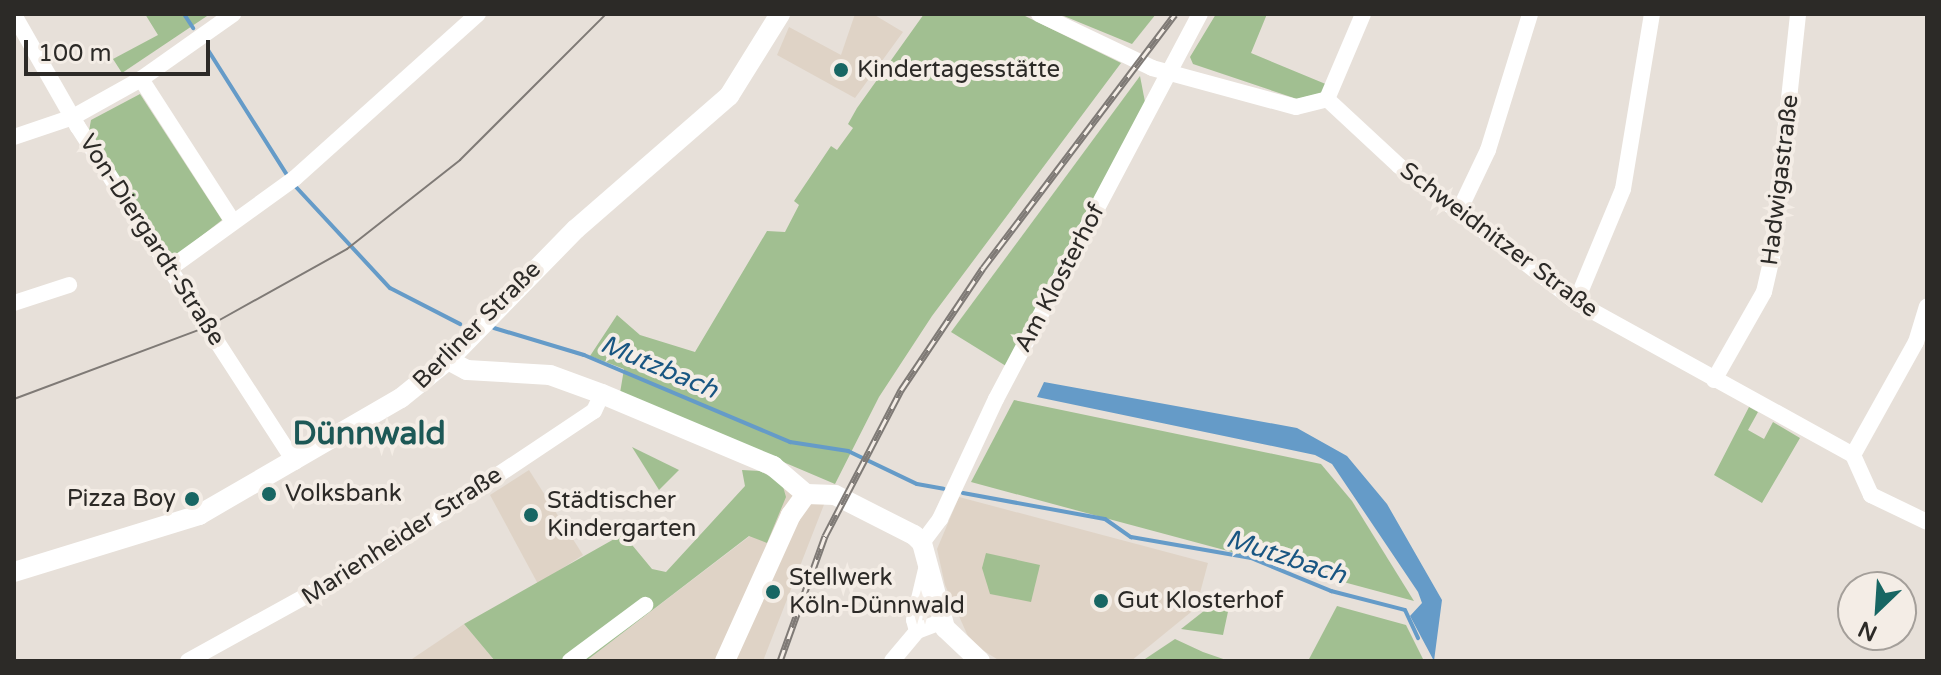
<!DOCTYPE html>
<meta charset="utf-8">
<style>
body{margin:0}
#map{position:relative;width:1941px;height:675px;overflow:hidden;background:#e7e0d9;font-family:"Varela Round",sans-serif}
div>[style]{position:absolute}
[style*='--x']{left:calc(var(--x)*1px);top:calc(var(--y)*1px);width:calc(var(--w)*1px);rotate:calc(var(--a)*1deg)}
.built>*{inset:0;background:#dfd3c6}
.green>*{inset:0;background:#a1bf91}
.water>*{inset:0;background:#659bc8}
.stream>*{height:4px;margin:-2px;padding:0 2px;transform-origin:2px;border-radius:2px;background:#659bc8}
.minor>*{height:16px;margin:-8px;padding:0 8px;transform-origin:8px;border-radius:8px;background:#fff}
.major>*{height:20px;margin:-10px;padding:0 10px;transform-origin:10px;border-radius:10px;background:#fff}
.tram>*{height:2px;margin:-1px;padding:0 1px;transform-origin:1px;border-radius:1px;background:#7f7a76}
.rail>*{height:7px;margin-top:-3.5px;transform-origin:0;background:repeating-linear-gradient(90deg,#f4ede6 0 12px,#7f7a76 0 24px);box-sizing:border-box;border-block:2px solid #7f7a76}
.dots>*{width:22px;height:22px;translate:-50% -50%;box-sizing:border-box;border:4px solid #f4ede6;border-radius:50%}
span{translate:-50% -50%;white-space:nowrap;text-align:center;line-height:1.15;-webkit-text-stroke:8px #f4ede6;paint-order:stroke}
.poi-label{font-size:24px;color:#2c2a27}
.left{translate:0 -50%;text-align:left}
.right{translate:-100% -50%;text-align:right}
.street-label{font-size:24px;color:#2c2a27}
.water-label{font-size:26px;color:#195682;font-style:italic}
.district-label{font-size:32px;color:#1d5856;font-weight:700}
.frame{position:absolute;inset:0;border:16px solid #2c2a27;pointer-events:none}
.north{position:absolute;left:1837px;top:571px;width:80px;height:80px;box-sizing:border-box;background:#f4ede6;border:2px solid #a49f9a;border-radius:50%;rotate:205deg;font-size:22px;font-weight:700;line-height:32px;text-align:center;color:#2c2a27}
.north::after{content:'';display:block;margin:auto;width:28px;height:36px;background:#186663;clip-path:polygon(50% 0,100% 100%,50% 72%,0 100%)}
.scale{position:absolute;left:24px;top:40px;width:186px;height:36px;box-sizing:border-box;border:4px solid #2c2a27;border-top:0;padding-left:10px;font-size:24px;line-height:28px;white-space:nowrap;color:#2c2a27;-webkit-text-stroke:6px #f4ede6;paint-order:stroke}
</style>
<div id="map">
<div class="built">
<div style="clip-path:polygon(855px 14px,873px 14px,903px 32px,855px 98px,777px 55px,789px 27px,841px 55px)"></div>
<div style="clip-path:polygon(529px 470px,583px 555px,538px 584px,490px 495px)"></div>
<div style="clip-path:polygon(782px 483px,825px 502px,763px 661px,586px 661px,750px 536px)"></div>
<div style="clip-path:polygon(959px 497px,1208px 563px,1196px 608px,1131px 661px,1000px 661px,971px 643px,945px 585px,937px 549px)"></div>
<div style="clip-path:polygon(464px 624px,495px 661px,409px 661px)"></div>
</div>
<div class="green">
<div style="clip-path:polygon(145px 14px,210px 14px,122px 73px,113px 59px,158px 35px)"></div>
<div style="clip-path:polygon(924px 14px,1021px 14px,1121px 63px,932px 316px,879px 397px,835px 484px,620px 393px,624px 369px,590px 356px,617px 315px,640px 335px,695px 352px,767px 231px,785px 232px,799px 205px,794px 201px,831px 146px,837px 150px,853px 128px,848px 124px,857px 108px)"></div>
<div style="clip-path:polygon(1059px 14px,1156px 14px,1132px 44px)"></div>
<div style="clip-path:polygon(1216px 14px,1267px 14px,1251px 53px,1328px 85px,1322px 93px,1297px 99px,1193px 64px,1190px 57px)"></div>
<div style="clip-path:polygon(1140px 76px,1145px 102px,1006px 366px,951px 332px)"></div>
<div style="clip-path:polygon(140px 94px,222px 220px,177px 255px,168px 253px,89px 131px,91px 120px)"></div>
<div style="clip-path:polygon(1014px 400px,1321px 464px,1352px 501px,1414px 601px,971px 482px)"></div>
<div style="clip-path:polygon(1749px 407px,1758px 412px,1748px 430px,1764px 439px,1773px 422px,1800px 438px,1762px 503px,1714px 475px)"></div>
<div style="clip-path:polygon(632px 447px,679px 470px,659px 490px)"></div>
<div style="clip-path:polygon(742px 470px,760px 471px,782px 483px,786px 497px,767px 543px,749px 536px,586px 661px,495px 661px,464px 624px,623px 534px,652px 569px,666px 572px,745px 486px)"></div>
<div style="clip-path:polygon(986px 553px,1040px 565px,1031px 602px,990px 594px,982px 568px)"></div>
<div style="clip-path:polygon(1214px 603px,1229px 607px,1223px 635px,1181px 629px)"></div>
<div style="clip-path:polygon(1337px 606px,1406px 625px,1424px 661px,1308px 661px)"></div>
<div style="clip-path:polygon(1175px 639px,1203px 652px,1229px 661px,1142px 661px)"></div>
</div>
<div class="water">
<div style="clip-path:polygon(1044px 382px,1297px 428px,1347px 456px,1387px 504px,1442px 600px,1434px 661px,1410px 616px,1422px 603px,1418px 592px,1332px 464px,1315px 455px,1037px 397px)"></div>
</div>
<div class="stream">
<div style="--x:184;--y:14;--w:17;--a:57"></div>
<div style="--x:208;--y:50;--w:148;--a:57.7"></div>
<div style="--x:296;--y:187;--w:138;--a:47.1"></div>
<div style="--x:390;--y:288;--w:79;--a:27.2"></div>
<div style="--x:494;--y:328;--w:94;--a:16.7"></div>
<div style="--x:584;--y:355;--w:224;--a:22.9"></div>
<div style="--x:790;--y:442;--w:59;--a:8.8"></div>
<div style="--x:848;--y:451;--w:76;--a:25.6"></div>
<div style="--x:917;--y:484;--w:27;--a:10"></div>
<div style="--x:963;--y:493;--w:144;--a:10.4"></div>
<div style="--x:1105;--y:519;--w:32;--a:35"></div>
<div style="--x:1131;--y:537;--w:122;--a:9.9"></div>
<div style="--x:1251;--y:558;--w:87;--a:22.4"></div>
<div style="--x:1331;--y:591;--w:76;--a:14.4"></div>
<div style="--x:1405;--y:610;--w:31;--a:65"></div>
</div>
<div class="minor">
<div style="--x:1039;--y:14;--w:125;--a:25.5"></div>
<div style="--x:1152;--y:68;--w:149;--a:15.2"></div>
<div style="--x:1296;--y:107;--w:32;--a:-14"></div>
<div style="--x:14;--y:15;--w:129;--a:60.3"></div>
<div style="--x:78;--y:127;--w:399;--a:57.1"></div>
<div style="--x:141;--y:79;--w:170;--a:57.2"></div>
<div style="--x:1327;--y:99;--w:98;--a:42.9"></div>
<div style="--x:1399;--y:166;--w:223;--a:37.5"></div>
<div style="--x:1576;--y:302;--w:316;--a:28.9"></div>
<div style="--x:1853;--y:455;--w:44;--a:65.8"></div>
<div style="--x:1871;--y:495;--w:62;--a:25.7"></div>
<div style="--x:1327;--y:99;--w:92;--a:-67"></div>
<div style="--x:14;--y:137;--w:62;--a:-18.7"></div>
<div style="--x:73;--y:117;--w:78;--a:-29.2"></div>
<div style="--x:141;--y:79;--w:113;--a:-35.2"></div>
<div style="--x:1458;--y:213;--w:70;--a:-64.5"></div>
<div style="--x:1488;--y:150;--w:142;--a:-72.8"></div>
<div style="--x:169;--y:269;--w:155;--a:-35.8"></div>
<div style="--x:295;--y:178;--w:246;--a:-41.9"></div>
<div style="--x:1576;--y:302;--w:122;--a:-67.4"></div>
<div style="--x:1623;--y:189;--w:177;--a:-80.6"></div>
<div style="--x:14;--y:303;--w:58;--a:-18.1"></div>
<div style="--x:1714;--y:380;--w:101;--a:-60.4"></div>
<div style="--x:1764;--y:292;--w:35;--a:-77"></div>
<div style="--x:1772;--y:258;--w:245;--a:-83.9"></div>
<div style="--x:1853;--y:455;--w:129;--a:-60.9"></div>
<div style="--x:1916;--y:342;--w:37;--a:-73"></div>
<div style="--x:922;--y:543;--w:30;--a:-53"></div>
<div style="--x:940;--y:519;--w:132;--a:-65"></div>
<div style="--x:996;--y:399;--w:436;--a:-62.1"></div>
<div style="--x:917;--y:631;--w:11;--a:-105"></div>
<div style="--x:914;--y:620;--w:57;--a:-76.7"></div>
<div style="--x:188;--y:661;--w:207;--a:-28.9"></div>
<div style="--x:369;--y:561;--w:270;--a:-33.7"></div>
<div style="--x:594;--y:411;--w:19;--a:-65"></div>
<div style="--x:570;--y:661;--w:94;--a:-36.7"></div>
<div style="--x:892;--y:661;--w:39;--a:-50"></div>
<div style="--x:917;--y:631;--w:26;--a:-21"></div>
</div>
<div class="major">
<div style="--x:448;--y:360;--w:21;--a:28"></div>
<div style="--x:467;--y:370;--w:83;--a:3.4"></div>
<div style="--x:550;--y:375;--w:55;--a:20.1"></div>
<div style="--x:602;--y:394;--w:186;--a:22.8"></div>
<div style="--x:773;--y:466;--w:43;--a:40.3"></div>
<div style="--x:806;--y:494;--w:29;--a:2"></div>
<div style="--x:835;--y:495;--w:89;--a:26.9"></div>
<div style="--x:914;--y:535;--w:11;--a:45"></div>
<div style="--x:922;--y:543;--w:88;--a:74.9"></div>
<div style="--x:945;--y:628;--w:48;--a:43.3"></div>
<div style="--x:14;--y:572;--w:194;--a:-17.1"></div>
<div style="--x:199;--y:515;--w:233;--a:-30.1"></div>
<div style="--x:401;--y:398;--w:60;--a:-39"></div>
<div style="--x:448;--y:360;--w:183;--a:-45.7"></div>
<div style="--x:576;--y:229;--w:203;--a:-41"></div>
<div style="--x:729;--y:96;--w:97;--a:-58.1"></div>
<div style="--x:725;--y:661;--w:160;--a:-65.7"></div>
<div style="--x:791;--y:515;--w:26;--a:-54"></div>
</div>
<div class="tram">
<div style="--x:14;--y:399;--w:206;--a:-20.5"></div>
<div style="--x:207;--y:327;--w:160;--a:-29.1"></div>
<div style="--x:347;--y:249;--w:144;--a:-38.2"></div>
<div style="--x:460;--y:160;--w:206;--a:-45"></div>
</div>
<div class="rail">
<div style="--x:780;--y:661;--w:133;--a:-70.2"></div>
<div style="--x:825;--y:536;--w:165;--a:-62.5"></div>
<div style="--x:901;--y:390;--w:147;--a:-56.1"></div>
<div style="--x:983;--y:268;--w:318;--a:-52.9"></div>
</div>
<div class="dots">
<div style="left:841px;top:70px;background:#186663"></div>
<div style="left:269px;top:494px;background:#186663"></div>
<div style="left:192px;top:499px;background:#186663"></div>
<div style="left:531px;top:515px;background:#186663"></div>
<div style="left:773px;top:592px;background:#186663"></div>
<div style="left:1101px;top:601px;background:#186663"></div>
</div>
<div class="poi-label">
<span class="left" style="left:857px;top:70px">Kindertagesstätte</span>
<span class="left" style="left:285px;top:494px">Volksbank</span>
<span class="right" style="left:176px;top:499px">Pizza Boy</span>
<span class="left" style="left:547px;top:515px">Städtischer<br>Kindergarten</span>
<span class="left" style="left:789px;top:592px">Stellwerk<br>Köln-Dünnwald</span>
<span class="left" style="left:1117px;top:601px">Gut Klosterhof</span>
</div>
<div class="street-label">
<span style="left:1780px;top:180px;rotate:-83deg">Hadwigastraße</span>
<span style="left:152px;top:240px;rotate:57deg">Von-Diergardt-Straße</span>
<span style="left:1499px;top:240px;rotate:37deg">Schweidnitzer Straße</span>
<span style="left:1060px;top:278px;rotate:-62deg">Am Klosterhof</span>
<span style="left:477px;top:325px;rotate:-45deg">Berliner Straße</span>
<span style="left:402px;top:536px;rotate:-33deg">Marienheider Straße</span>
</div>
<div class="water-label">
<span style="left:659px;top:367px;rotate:23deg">Mutzbach</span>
<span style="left:1286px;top:557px;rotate:18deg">Mutzbach</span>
</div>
<div class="district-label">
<span style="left:369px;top:434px">Dünnwald</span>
</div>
<div class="frame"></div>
<div class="north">N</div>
<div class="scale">100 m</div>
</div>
